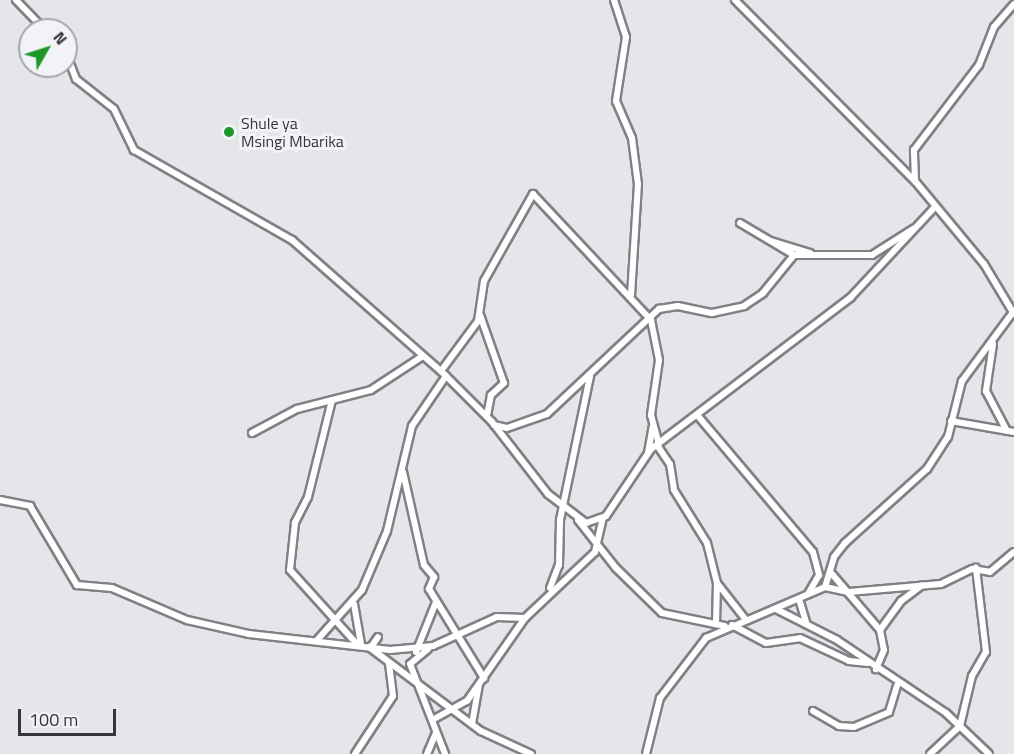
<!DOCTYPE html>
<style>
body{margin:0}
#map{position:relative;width:1014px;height:754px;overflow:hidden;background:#e4e6ea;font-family:"Titillium Web",sans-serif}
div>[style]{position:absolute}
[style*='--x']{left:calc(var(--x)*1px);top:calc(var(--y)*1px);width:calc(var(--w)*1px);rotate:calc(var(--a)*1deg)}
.roads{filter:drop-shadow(2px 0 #7f8185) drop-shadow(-2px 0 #7f8185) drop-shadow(0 2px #7f8185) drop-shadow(0 -2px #7f8185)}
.minor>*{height:6px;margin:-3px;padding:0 3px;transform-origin:3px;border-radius:3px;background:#fff}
.dots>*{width:16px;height:16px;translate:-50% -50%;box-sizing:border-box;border:3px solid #f1f3f7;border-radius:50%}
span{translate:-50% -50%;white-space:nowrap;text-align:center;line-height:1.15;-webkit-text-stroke:6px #f1f3f7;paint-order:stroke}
.poi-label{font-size:16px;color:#353638}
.left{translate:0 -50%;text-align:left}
.north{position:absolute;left:18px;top:18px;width:60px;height:60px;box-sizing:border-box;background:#f1f3f7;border:2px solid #a6a7ab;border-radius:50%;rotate:51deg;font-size:16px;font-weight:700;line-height:24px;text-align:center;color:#353638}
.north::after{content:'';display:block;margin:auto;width:21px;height:27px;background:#1d9728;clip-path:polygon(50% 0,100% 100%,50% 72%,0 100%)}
.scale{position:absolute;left:18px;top:709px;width:98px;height:27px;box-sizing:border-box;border:3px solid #353638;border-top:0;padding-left:8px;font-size:18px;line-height:21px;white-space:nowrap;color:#353638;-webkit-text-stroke:4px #f1f3f7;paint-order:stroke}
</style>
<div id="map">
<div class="roads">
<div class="minor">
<div style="--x:16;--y:0;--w:42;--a:46"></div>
<div style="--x:614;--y:0;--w:39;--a:72"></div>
<div style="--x:626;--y:37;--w:65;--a:98.9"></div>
<div style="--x:616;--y:101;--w:40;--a:66.6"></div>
<div style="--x:632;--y:138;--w:46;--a:82.6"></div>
<div style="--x:638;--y:184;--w:111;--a:93.6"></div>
<div style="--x:735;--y:0;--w:255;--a:45.2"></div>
<div style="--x:915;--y:181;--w:108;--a:50.3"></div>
<div style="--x:984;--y:264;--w:58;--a:59"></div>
<div style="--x:66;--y:53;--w:28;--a:69"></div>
<div style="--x:76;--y:79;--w:48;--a:38.3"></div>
<div style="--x:114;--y:109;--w:46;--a:64"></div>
<div style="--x:134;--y:150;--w:182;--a:29.7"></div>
<div style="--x:292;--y:240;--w:205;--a:41.4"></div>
<div style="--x:446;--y:376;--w:65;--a:45"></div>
<div style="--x:492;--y:422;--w:91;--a:52.1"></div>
<div style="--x:548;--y:494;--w:48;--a:37.3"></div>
<div style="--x:586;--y:523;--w:21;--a:-19"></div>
<div style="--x:606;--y:516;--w:81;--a:-56.1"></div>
<div style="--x:651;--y:449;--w:251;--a:-37.2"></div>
<div style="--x:851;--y:297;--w:123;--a:-47"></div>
<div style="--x:915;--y:181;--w:31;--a:-92"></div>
<div style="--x:914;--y:150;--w:107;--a:-52.6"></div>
<div style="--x:979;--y:65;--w:41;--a:-68.5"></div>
<div style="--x:994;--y:27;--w:30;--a:-49"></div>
<div style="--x:533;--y:194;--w:173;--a:46.9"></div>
<div style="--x:651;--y:320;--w:41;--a:78.7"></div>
<div style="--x:659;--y:360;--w:56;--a:98.3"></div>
<div style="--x:651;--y:415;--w:30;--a:75"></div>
<div style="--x:740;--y:223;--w:63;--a:30.7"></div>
<div style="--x:771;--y:241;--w:41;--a:17.1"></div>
<div style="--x:480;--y:315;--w:72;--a:70.6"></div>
<div style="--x:504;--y:383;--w:18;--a:137"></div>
<div style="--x:491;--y:395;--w:21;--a:101"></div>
<div style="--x:993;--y:344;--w:48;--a:98.5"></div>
<div style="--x:986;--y:391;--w:45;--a:62.3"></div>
<div style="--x:441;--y:371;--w:62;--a:-53.5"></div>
<div style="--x:478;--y:321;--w:40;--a:-81.5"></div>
<div style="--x:484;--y:281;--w:100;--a:-60.6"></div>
<div style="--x:332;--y:400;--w:100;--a:103.9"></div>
<div style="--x:308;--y:497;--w:29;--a:117"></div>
<div style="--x:295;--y:523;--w:47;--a:96.1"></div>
<div style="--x:290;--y:570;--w:98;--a:47.9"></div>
<div style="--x:698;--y:416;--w:178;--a:49.8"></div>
<div style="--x:813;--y:552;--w:24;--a:75"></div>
<div style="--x:819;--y:575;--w:22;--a:120"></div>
<div style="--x:951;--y:421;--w:64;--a:9.9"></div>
<div style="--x:494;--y:425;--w:13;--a:13"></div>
<div style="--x:507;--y:428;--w:42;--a:-19.3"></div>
<div style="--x:547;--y:414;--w:154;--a:-43.2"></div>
<div style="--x:659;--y:309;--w:19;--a:-9"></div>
<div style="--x:678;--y:306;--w:35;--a:12"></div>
<div style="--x:712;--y:313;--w:33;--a:-12"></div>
<div style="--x:744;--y:306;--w:23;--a:-34"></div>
<div style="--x:763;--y:293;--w:49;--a:-50.8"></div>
<div style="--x:794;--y:255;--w:78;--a:0"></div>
<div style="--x:872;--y:255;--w:49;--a:-32.4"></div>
<div style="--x:252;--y:433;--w:51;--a:-28.1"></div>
<div style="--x:297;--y:409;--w:76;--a:-14.4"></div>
<div style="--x:371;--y:390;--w:62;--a:-33.2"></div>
<div style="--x:657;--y:445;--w:23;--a:56"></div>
<div style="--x:670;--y:464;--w:26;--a:81"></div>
<div style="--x:674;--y:490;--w:62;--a:58.1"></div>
<div style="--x:707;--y:543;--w:41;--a:76"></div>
<div style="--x:717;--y:583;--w:47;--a:51.9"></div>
<div style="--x:648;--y:453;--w:27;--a:-80"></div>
<div style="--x:403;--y:472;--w:95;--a:77.3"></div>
<div style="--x:424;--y:565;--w:16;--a:50"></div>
<div style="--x:434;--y:577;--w:13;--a:113"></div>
<div style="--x:429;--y:589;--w:105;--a:58.3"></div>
<div style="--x:0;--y:500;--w:31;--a:11"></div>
<div style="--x:30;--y:506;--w:92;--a:59.3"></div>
<div style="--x:77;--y:585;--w:35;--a:5"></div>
<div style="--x:112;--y:588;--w:82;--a:23.1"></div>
<div style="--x:187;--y:620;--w:64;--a:12.7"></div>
<div style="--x:249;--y:634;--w:142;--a:6.5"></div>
<div style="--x:390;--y:650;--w:43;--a:-5.3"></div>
<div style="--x:433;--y:646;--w:70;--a:-24.4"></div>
<div style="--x:497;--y:617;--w:28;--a:2"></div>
<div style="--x:525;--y:618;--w:96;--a:-43.3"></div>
<div style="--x:595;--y:552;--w:35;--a:-77"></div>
<div style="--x:578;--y:520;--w:61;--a:51.6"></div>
<div style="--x:616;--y:568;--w:64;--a:44.4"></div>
<div style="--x:662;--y:613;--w:64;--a:11.7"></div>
<div style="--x:832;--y:574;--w:74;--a:49.4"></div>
<div style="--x:880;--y:630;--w:20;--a:79"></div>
<div style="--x:884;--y:650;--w:21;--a:113"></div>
<div style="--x:825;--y:587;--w:25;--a:12"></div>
<div style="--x:849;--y:592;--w:92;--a:-5"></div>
<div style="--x:941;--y:584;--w:34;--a:-26"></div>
<div style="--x:972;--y:569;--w:18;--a:9"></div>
<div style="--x:990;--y:572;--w:31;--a:-40"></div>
<div style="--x:550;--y:588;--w:25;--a:-69"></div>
<div style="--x:559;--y:565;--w:45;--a:-88.7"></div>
<div style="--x:560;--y:520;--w:147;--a:-78.2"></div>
<div style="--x:799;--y:599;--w:24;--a:73"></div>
<div style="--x:354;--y:604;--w:41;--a:80.1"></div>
<div style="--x:776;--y:609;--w:68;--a:26.9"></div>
<div style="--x:837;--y:640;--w:131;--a:33.8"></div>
<div style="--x:946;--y:713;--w:59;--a:43.6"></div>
<div style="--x:716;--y:624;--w:40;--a:-88.6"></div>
<div style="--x:732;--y:625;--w:38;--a:28"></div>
<div style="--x:766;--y:643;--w:34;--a:-8"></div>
<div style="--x:800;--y:638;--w:54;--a:25.1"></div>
<div style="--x:849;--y:661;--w:19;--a:6"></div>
<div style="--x:880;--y:630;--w:36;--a:-54"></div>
<div style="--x:901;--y:601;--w:26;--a:-37"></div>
<div style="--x:318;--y:639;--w:66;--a:-48.1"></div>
<div style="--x:362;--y:590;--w:64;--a:-67"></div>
<div style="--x:387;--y:531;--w:108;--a:-76.6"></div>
<div style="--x:412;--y:426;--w:60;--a:-55.8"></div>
<div style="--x:369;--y:647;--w:140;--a:36.9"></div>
<div style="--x:481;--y:731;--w:55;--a:24.7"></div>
<div style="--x:371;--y:647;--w:12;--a:-55"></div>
<div style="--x:428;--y:649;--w:23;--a:140"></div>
<div style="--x:410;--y:664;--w:97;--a:68.7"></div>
<div style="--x:416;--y:652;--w:54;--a:-68.2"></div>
<div style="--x:813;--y:711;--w:30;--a:30"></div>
<div style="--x:839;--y:726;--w:15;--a:4"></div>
<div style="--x:854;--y:727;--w:38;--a:-23"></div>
<div style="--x:889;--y:712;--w:28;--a:-73"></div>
<div style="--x:434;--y:719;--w:38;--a:-29"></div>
<div style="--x:467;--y:701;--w:101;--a:-55.1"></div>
<div style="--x:472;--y:724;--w:39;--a:-80"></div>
<div style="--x:355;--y:754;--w:69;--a:-56.8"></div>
<div style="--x:393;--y:696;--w:32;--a:-97"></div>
<div style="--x:427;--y:754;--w:23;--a:-67"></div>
<div style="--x:646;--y:754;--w:58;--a:-76"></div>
<div style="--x:660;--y:698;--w:76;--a:-52.5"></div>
<div style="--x:706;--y:638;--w:129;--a:-23.2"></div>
<div style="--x:825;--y:587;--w:31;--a:-73"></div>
<div style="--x:834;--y:557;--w:18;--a:-52"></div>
<div style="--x:845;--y:543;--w:110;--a:-42.1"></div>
<div style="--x:927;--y:469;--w:38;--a:-57"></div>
<div style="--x:948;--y:437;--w:58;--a:-76"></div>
<div style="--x:962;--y:381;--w:86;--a:-53.5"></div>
<div style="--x:930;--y:754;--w:41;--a:-43"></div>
<div style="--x:960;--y:726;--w:51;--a:-76.5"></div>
<div style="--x:972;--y:676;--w:28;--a:-60"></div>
<div style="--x:986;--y:652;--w:85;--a:-96.8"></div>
</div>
</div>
<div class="dots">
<div style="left:229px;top:132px;background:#1d9728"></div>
</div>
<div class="poi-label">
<span class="left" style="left:241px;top:132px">Shule ya<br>Msingi Mbarika</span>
</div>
<div class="north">N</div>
<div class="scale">100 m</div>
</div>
